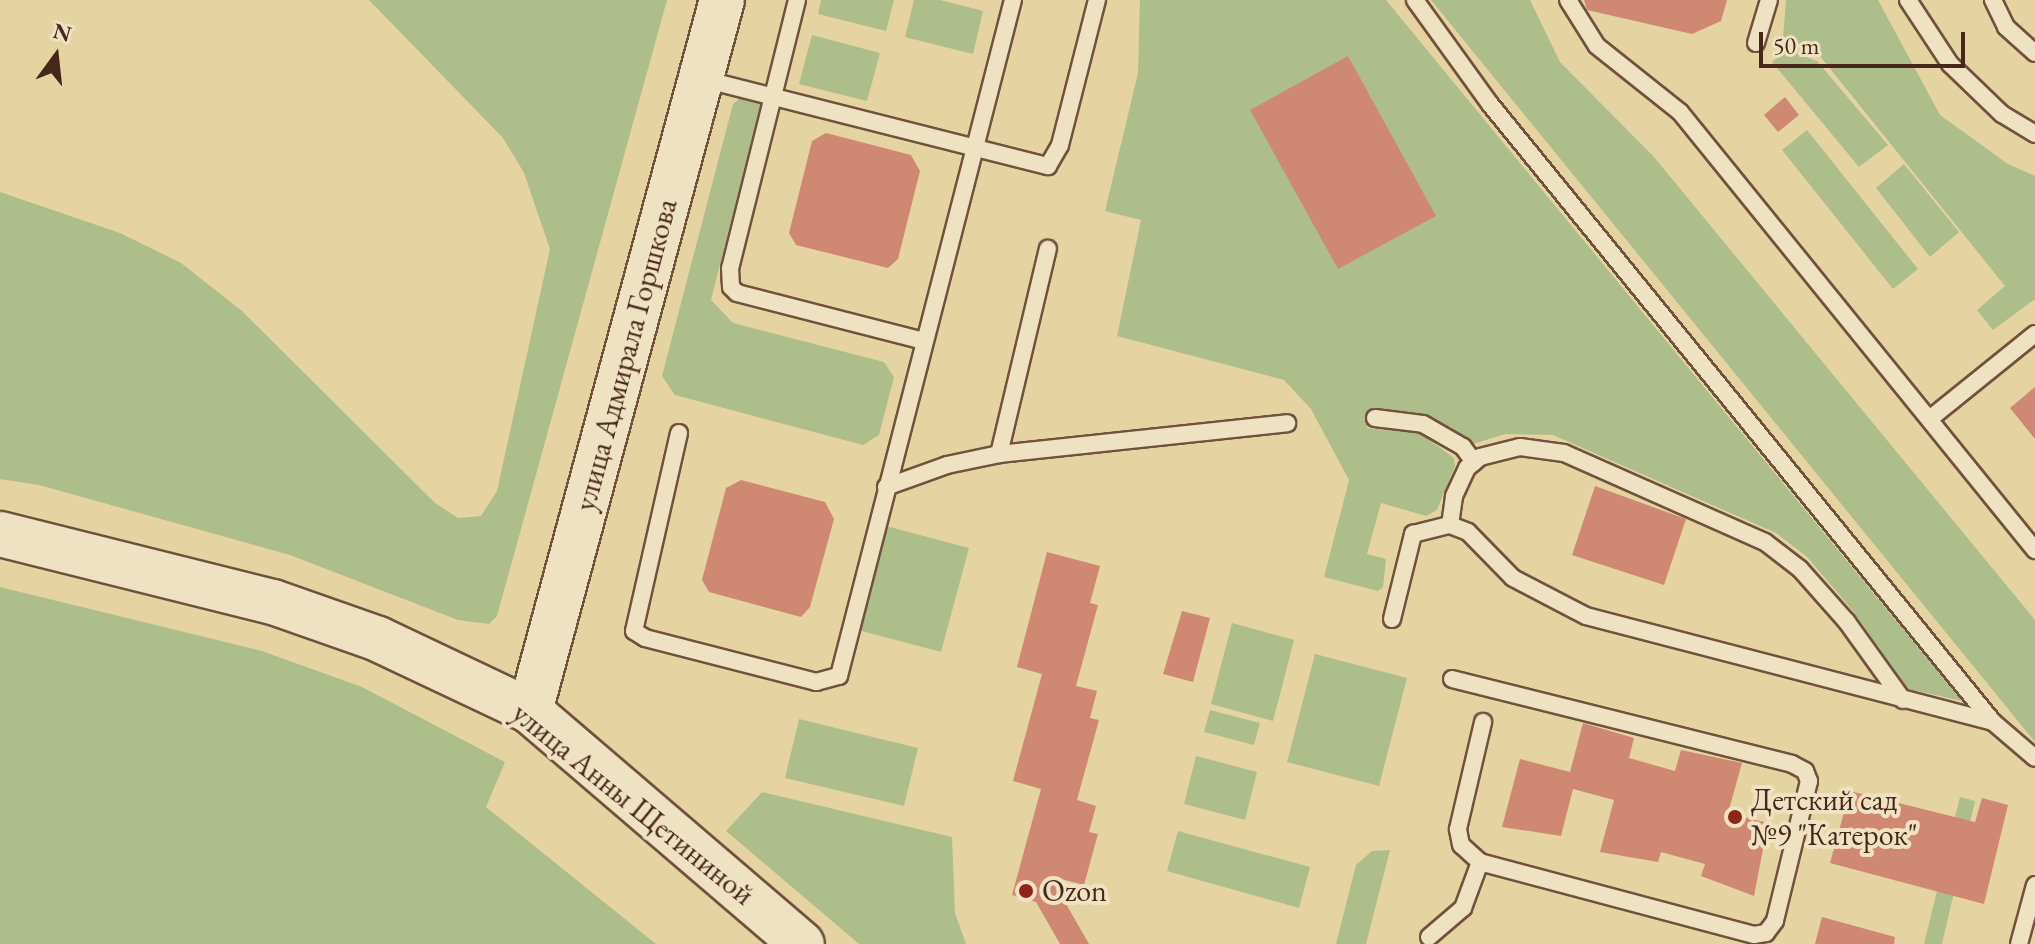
<!DOCTYPE html>
<meta charset="utf-8">
<style>
body{margin:0}
#map{position:relative;width:2035px;height:944px;overflow:hidden;background:#e6d3a2;font-family:"EB Garamond",serif}
div>[style]{position:absolute}
[style*='--x']{left:calc(var(--x)*1px);top:calc(var(--y)*1px);width:calc(var(--w)*1px);rotate:calc(var(--a)*1deg)}
.green>*{inset:0;background:#aebe8a}
.building>*{inset:0;background:#cf8973}
.roads{filter:drop-shadow(2px 0 #70523d) drop-shadow(-2px 0 #70523d) drop-shadow(0 2px #70523d) drop-shadow(0 -2px #70523d)}
.service>*{height:16px;margin:-8px;padding:0 8px;transform-origin:8px;border-radius:8px;background:#efe2c3}
.secondary>*{height:44px;margin:-22px;padding:0 22px;transform-origin:22px;border-radius:22px;background:#efe2c3}
.dots>*{width:22px;height:22px;translate:-50% -50%;box-sizing:border-box;border:4px solid #efe2c3;border-radius:50%}
span{translate:-50% -50%;white-space:nowrap;text-align:center;line-height:1.15;-webkit-text-stroke:8px #efe2c3;paint-order:stroke}
.street-label{font-size:30px;color:#48271b}
.poi-label{font-size:30px;color:#48271b}
.left{translate:0 -50%;text-align:left}
.north{position:absolute;left:16px;top:16px;width:80px;height:80px;-webkit-text-stroke:6px #efe2c3;paint-order:stroke;rotate:15deg;font-size:22px;font-weight:700;line-height:32px;text-align:center;color:#48271b}
.north::after{content:'';display:block;margin:auto;width:28px;height:36px;background:#48271b;clip-path:polygon(50% 0,100% 100%,50% 72%,0 100%)}
.scale{position:absolute;left:1759px;top:32px;width:206px;height:36px;box-sizing:border-box;border:4px solid #48271b;border-top:0;padding-left:10px;font-size:24px;line-height:28px;white-space:nowrap;color:#48271b;-webkit-text-stroke:6px #efe2c3;paint-order:stroke}
</style>
<div id="map">
<div class="green">
<div style="clip-path:polygon(369px 0,667px 0,497px 616px,489px 624px,458px 620px,290px 555px,39px 485px,0 479px,0 192px,120px 233px,181px 263px,242px 311px,435px 503px,458px 518px,481px 516px,497px 491px,550px 249px,524px 173px,503px 138px)"></div>
<div style="clip-path:polygon(821px 0,894px 0,886px 31px,818px 14px)"></div>
<div style="clip-path:polygon(914px 0,940px 0,983px 11px,973px 54px,905px 37px)"></div>
<div style="clip-path:polygon(1140px 0,1386px 0,1962px 701px,1908px 689px,1853px 611px,1807px 557px,1776px 533px,1553px 435px,1505px 434px,1473px 444px,1431px 417px,1371px 411px,1367px 428px,1420px 433px,1454px 458px,1455px 466px,1437px 510px,1426px 516px,1381px 503px,1367px 554px,1386px 559px,1383px 587px,1378px 591px,1324px 577px,1349px 480px,1311px 409px,1284px 380px,1117px 336px,1141px 220px,1105px 211px,1138px 73px)"></div>
<div style="clip-path:polygon(1431px 0,1530px 0,1560px 62px,1654px 157px,2035px 620px,2035px 742px)"></div>
<div style="clip-path:polygon(1786px 0,1878px 0,1940px 115px,2008px 164px,2035px 176px,2035px 299px,1993px 330px,1977px 310px,2005px 286px,1819px 55px,1783px 37px)"></div>
<div style="clip-path:polygon(812px 35px,880px 53px,867px 101px,799px 84px)"></div>
<div style="clip-path:polygon(1787px 50px,1817px 61px,1888px 145px,1859px 167px,1772px 62px)"></div>
<div style="clip-path:polygon(741px 97px,761px 102px,711px 300px,733px 323px,884px 362px,894px 377px,879px 435px,863px 445px,675px 395px,662px 376px,733px 104px)"></div>
<div style="clip-path:polygon(1807px 130px,1918px 269px,1893px 289px,1782px 150px)"></div>
<div style="clip-path:polygon(1904px 164px,1959px 232px,1930px 257px,1876px 188px)"></div>
<div style="clip-path:polygon(886px 526px,969px 548px,941px 652px,858px 630px)"></div>
<div style="clip-path:polygon(0 587px,262px 651px,362px 687px,505px 762px,486px 807px,656px 944px,0 944px)"></div>
<div style="clip-path:polygon(1232px 623px,1294px 640px,1273px 721px,1211px 704px)"></div>
<div style="clip-path:polygon(1315px 654px,1407px 678px,1379px 786px,1287px 762px)"></div>
<div style="clip-path:polygon(1210px 710px,1260px 723px,1254px 745px,1204px 732px)"></div>
<div style="clip-path:polygon(799px 719px,918px 748px,904px 806px,785px 778px)"></div>
<div style="clip-path:polygon(1196px 756px,1257px 772px,1245px 820px,1184px 804px)"></div>
<div style="clip-path:polygon(762px 792px,952px 837px,955px 913px,966px 944px,859px 944px,726px 831px)"></div>
<div style="clip-path:polygon(1960px 797px,1975px 801px,1942px 944px,1924px 944px)"></div>
<div style="clip-path:polygon(1178px 831px,1310px 867px,1299px 908px,1167px 871px)"></div>
<div style="clip-path:polygon(1390px 850px,1366px 944px,1336px 944px,1356px 865px,1372px 851px)"></div>
</div>
<div class="building">
<div style="clip-path:polygon(1584px 0,1727px 0,1721px 21px,1692px 34px,1587px 10px)"></div>
<div style="clip-path:polygon(1348px 56px,1436px 216px,1338px 269px,1250px 110px)"></div>
<div style="clip-path:polygon(1785px 97px,1799px 115px,1778px 132px,1764px 115px)"></div>
<div style="clip-path:polygon(826px 133px,911px 155px,920px 171px,898px 259px,888px 268px,796px 245px,789px 233px,812px 141px)"></div>
<div style="clip-path:polygon(2035px 387px,2035px 439px,2010px 408px)"></div>
<div style="clip-path:polygon(741px 480px,825px 502px,834px 519px,810px 607px,801px 617px,709px 592px,702px 580px,726px 488px)"></div>
<div style="clip-path:polygon(1595px 486px,1686px 519px,1664px 585px,1572px 555px)"></div>
<div style="clip-path:polygon(1047px 552px,1100px 566px,1090px 603px,1098px 605px,1076px 686px,1097px 691px,1090px 718px,1099px 720px,1077px 800px,1096px 806px,1089px 832px,1098px 834px,1084px 885px,1050px 876px,1089px 944px,1060px 944px,1036px 902px,1012px 895px,1041px 789px,1013px 781px,1042px 674px,1017px 667px)"></div>
<div style="clip-path:polygon(1182px 611px,1210px 618px,1193px 682px,1163px 674px)"></div>
<div style="clip-path:polygon(1583px 723px,1634px 738px,1629px 758px,1675px 771px,1681px 750px,1742px 763px,1728px 813px,1768px 823px,1754px 896px,1701px 876px,1705px 864px,1661px 852px,1658px 862px,1600px 852px,1614px 800px,1573px 789px,1561px 836px,1502px 827px,1520px 759px,1570px 772px)"></div>
<div style="clip-path:polygon(1850px 791px,1975px 822px,1982px 798px,2008px 805px,1984px 904px,1830px 863px)"></div>
<div style="clip-path:polygon(1822px 917px,1895px 937px,1894px 944px,1815px 944px)"></div>
</div>
<div class="roads">
<div class="service">
<div style="--x:797;--y:0;--w:276;--a:104"></div>
<div style="--x:730;--y:268;--w:19;--a:87"></div>
<div style="--x:731;--y:287;--w:8;--a:45"></div>
<div style="--x:737;--y:293;--w:193;--a:14.4"></div>
<div style="--x:1415;--y:0;--w:128;--a:54.2"></div>
<div style="--x:1490;--y:104;--w:797;--a:50.86"></div>
<div style="--x:1993;--y:722;--w:55;--a:40.6"></div>
<div style="--x:1568;--y:0;--w:54;--a:57.8"></div>
<div style="--x:1597;--y:46;--w:106;--a:38.5"></div>
<div style="--x:1680;--y:112;--w:564;--a:50.98"></div>
<div style="--x:1908;--y:0;--w:77;--a:56.7"></div>
<div style="--x:1950;--y:64;--w:72;--a:43.9"></div>
<div style="--x:2002;--y:114;--w:39;--a:31"></div>
<div style="--x:1993;--y:0;--w:30;--a:64"></div>
<div style="--x:2006;--y:27;--w:39;--a:42"></div>
<div style="--x:1756;--y:43;--w:45;--a:-73.2"></div>
<div style="--x:703;--y:79;--w:356;--a:14.2"></div>
<div style="--x:1048;--y:166;--w:24;--a:-60"></div>
<div style="--x:1060;--y:145;--w:150;--a:-75.7"></div>
<div style="--x:1932;--y:417;--w:132;--a:-38.9"></div>
<div style="--x:1375;--y:418;--w:48;--a:7.1"></div>
<div style="--x:1423;--y:424;--w:46;--a:29.9"></div>
<div style="--x:1463;--y:447;--w:19;--a:54"></div>
<div style="--x:679;--y:433;--w:203;--a:102.8"></div>
<div style="--x:634;--y:631;--w:13;--a:32"></div>
<div style="--x:645;--y:638;--w:177;--a:14.4"></div>
<div style="--x:816;--y:682;--w:24;--a:-15"></div>
<div style="--x:839;--y:676;--w:698;--a:-75.57"></div>
<div style="--x:999;--y:454;--w:290;--a:-6.1"></div>
<div style="--x:886;--y:487;--w:65;--a:-19.8"></div>
<div style="--x:947;--y:465;--w:53;--a:-11.9"></div>
<div style="--x:999;--y:454;--w:211;--a:-76.6"></div>
<div style="--x:1450;--y:525;--w:29;--a:-82"></div>
<div style="--x:1454;--y:496;--w:31;--a:-65"></div>
<div style="--x:1467;--y:468;--w:17;--a:-40"></div>
<div style="--x:1480;--y:457;--w:41;--a:-14"></div>
<div style="--x:1520;--y:447;--w:44;--a:7.8"></div>
<div style="--x:1564;--y:453;--w:220;--a:23.9"></div>
<div style="--x:1765;--y:542;--w:44;--a:37.6"></div>
<div style="--x:1800;--y:569;--w:71;--a:48.4"></div>
<div style="--x:1847;--y:622;--w:96;--a:54.3"></div>
<div style="--x:1392;--y:619;--w:88;--a:-76.1"></div>
<div style="--x:1413;--y:534;--w:38;--a:-14"></div>
<div style="--x:1450;--y:525;--w:19;--a:21"></div>
<div style="--x:1468;--y:532;--w:64;--a:45.6"></div>
<div style="--x:1513;--y:578;--w:82;--a:27.5"></div>
<div style="--x:1586;--y:616;--w:421;--a:14.6"></div>
<div style="--x:1452;--y:679;--w:350;--a:14"></div>
<div style="--x:1792;--y:764;--w:15;--a:28"></div>
<div style="--x:1805;--y:771;--w:11;--a:68"></div>
<div style="--x:1809;--y:781;--w:144;--a:103.7"></div>
<div style="--x:1775;--y:921;--w:15;--a:127"></div>
<div style="--x:1766;--y:933;--w:12;--a:171"></div>
<div style="--x:1754;--y:935;--w:284;--a:-165.1"></div>
<div style="--x:1429;--y:937;--w:45;--a:-40.5"></div>
<div style="--x:1463;--y:908;--w:49;--a:-69.7"></div>
<div style="--x:1480;--y:862;--w:25;--a:-138"></div>
<div style="--x:1461;--y:845;--w:16;--a:-101"></div>
<div style="--x:1458;--y:829;--w:110;--a:-76.8"></div>
<div style="--x:2019;--y:944;--w:61;--a:-74.8"></div>
</div>
<div class="secondary">
<div style="--x:0;--y:534;--w:281;--a:14"></div>
<div style="--x:273;--y:602;--w:111;--a:19.4"></div>
<div style="--x:378;--y:639;--w:168;--a:25.3"></div>
<div style="--x:530;--y:711;--w:358;--a:40.6"></div>
<div style="--x:530;--y:711;--w:736;--a:-74.89"></div>
</div>
</div>
<div class="dots">
<div style="left:1735px;top:817px;background:#8f2418"></div>
<div style="left:1026px;top:891px;background:#8f2418"></div>
</div>
<div class="street-label">
<span style="left:626px;top:355px;rotate:-75deg">улица Адмирала Горшкова</span>
<span style="left:633px;top:804px;rotate:39deg">улица Анны Щетининой</span>
</div>
<div class="poi-label">
<span class="left" style="left:1751px;top:817px">Детский сад<br>№9 "Катерок"</span>
<span class="left" style="left:1042px;top:891px">Ozon</span>
</div>
<div class="north">N</div>
<div class="scale">50 m</div>
</div>
